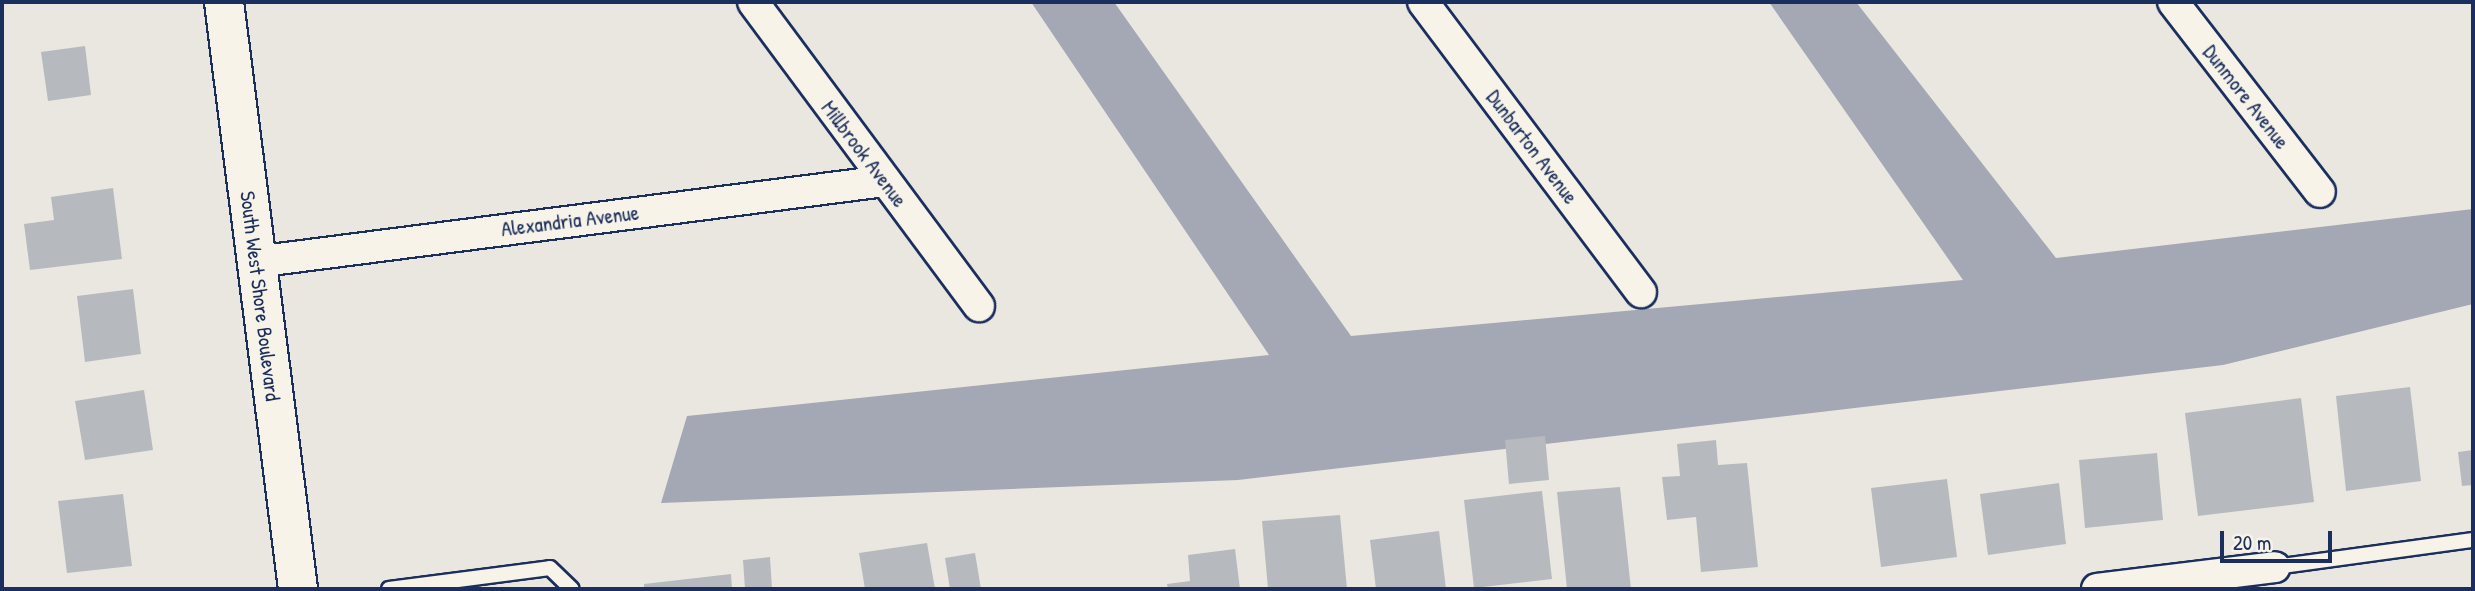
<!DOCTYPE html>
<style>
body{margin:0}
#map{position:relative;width:2475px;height:591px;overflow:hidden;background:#eae7e0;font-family:"Patrick Hand",sans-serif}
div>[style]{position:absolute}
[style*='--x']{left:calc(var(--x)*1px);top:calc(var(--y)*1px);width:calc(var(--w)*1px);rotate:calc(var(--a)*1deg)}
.water>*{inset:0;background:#a3a8b4}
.building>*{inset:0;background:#b6babf}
.roads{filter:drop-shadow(2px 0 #1b2f5e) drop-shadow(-2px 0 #1b2f5e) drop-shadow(0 2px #1b2f5e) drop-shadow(0 -2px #1b2f5e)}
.lane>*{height:14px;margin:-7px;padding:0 7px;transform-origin:7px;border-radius:7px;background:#f7f3e8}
.street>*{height:30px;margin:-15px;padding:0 15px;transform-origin:15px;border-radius:15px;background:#f7f3e8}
.secondary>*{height:38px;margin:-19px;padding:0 19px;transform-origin:19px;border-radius:19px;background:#f7f3e8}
span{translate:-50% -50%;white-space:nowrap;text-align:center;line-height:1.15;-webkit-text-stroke:7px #f7f3e8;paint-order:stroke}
.street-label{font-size:21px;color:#1b2f5e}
.frame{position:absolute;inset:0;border:4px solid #1b2f5e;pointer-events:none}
.scale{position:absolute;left:2220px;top:531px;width:112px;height:32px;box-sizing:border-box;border:4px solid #1b2f5e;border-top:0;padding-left:9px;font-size:21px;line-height:24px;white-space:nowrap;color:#1b2f5e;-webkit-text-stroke:5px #f7f3e8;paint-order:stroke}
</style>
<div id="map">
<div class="water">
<div style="clip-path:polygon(1031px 2px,1114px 2px,1351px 336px,1963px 280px,1769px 2px,1856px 2px,2056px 258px,2473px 209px,2473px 304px,2223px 365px,1238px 480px,661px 503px,687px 416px,1269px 355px)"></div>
</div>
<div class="building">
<div style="clip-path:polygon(85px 46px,91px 95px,48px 101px,41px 52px)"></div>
<div style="clip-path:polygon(113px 188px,122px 259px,30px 270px,24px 224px,54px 220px,51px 197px)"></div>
<div style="clip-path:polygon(133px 289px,141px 354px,85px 362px,77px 296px)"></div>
<div style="clip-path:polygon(2410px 387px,2421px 481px,2346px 491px,2336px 396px)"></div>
<div style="clip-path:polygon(144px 390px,153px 450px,85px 460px,75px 401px)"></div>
<div style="clip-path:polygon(2301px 398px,2314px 502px,2198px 516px,2185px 413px)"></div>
<div style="clip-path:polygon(1545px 436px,1549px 480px,1509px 484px,1505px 440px)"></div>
<div style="clip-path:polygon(1716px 440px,1718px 465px,1747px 463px,1758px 567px,1701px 572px,1696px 517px,1667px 520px,1662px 477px,1680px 476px,1677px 444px)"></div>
<div style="clip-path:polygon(2473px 450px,2473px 485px,2462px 486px,2458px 452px)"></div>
<div style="clip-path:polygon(2157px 453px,2163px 520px,2085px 528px,2079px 460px)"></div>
<div style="clip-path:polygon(1947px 479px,1957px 557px,1881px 567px,1871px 488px)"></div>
<div style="clip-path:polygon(2059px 483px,2066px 544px,1988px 555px,1980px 494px)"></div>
<div style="clip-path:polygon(1620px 487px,1631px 589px,1567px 589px,1557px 492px)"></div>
<div style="clip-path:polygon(1542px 491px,1552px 579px,1474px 588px,1464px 500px)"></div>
<div style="clip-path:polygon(123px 494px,132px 566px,67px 573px,58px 501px)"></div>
<div style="clip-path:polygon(1340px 515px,1347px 589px,1268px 589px,1262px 521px)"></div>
<div style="clip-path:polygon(1439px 531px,1446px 589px,1376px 589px,1370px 540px)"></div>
<div style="clip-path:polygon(927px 543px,935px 589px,865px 589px,859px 553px)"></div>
<div style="clip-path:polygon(1235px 549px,1240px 589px,1168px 589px,1167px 584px,1190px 581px,1188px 555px)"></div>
<div style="clip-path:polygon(975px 553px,981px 589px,950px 589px,945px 558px)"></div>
<div style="clip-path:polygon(770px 557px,772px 589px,745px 589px,743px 560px)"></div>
<div style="clip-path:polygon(731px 574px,732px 589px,644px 589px,644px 584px)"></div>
</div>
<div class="roads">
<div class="lane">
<div style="--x:2275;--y:567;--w:200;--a:-7.8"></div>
<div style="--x:389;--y:589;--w:162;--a:-7.4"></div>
<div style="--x:550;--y:568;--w:30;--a:44"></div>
</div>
<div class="street">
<div style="--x:753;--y:2;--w:379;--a:53.4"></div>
<div style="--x:1423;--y:2;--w:363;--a:53.1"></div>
<div style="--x:2173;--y:2;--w:240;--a:52.3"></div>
<div style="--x:255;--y:262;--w:635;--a:-7.33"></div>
<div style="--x:2097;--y:589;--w:179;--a:-7"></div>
</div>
<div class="secondary">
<div style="--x:224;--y:2;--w:592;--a:82.81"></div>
</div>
</div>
<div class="street-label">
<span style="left:2246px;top:97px;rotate:52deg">Dunmore Avenue</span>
<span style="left:1532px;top:147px;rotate:53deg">Dunbarton Avenue</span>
<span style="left:864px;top:154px;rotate:53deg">Millbrook Avenue</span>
<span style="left:570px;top:221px;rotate:-7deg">Alexandria Avenue</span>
<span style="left:260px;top:296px;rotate:83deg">South West Shore Boulevard</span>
</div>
<div class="frame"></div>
<div class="scale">20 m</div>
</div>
